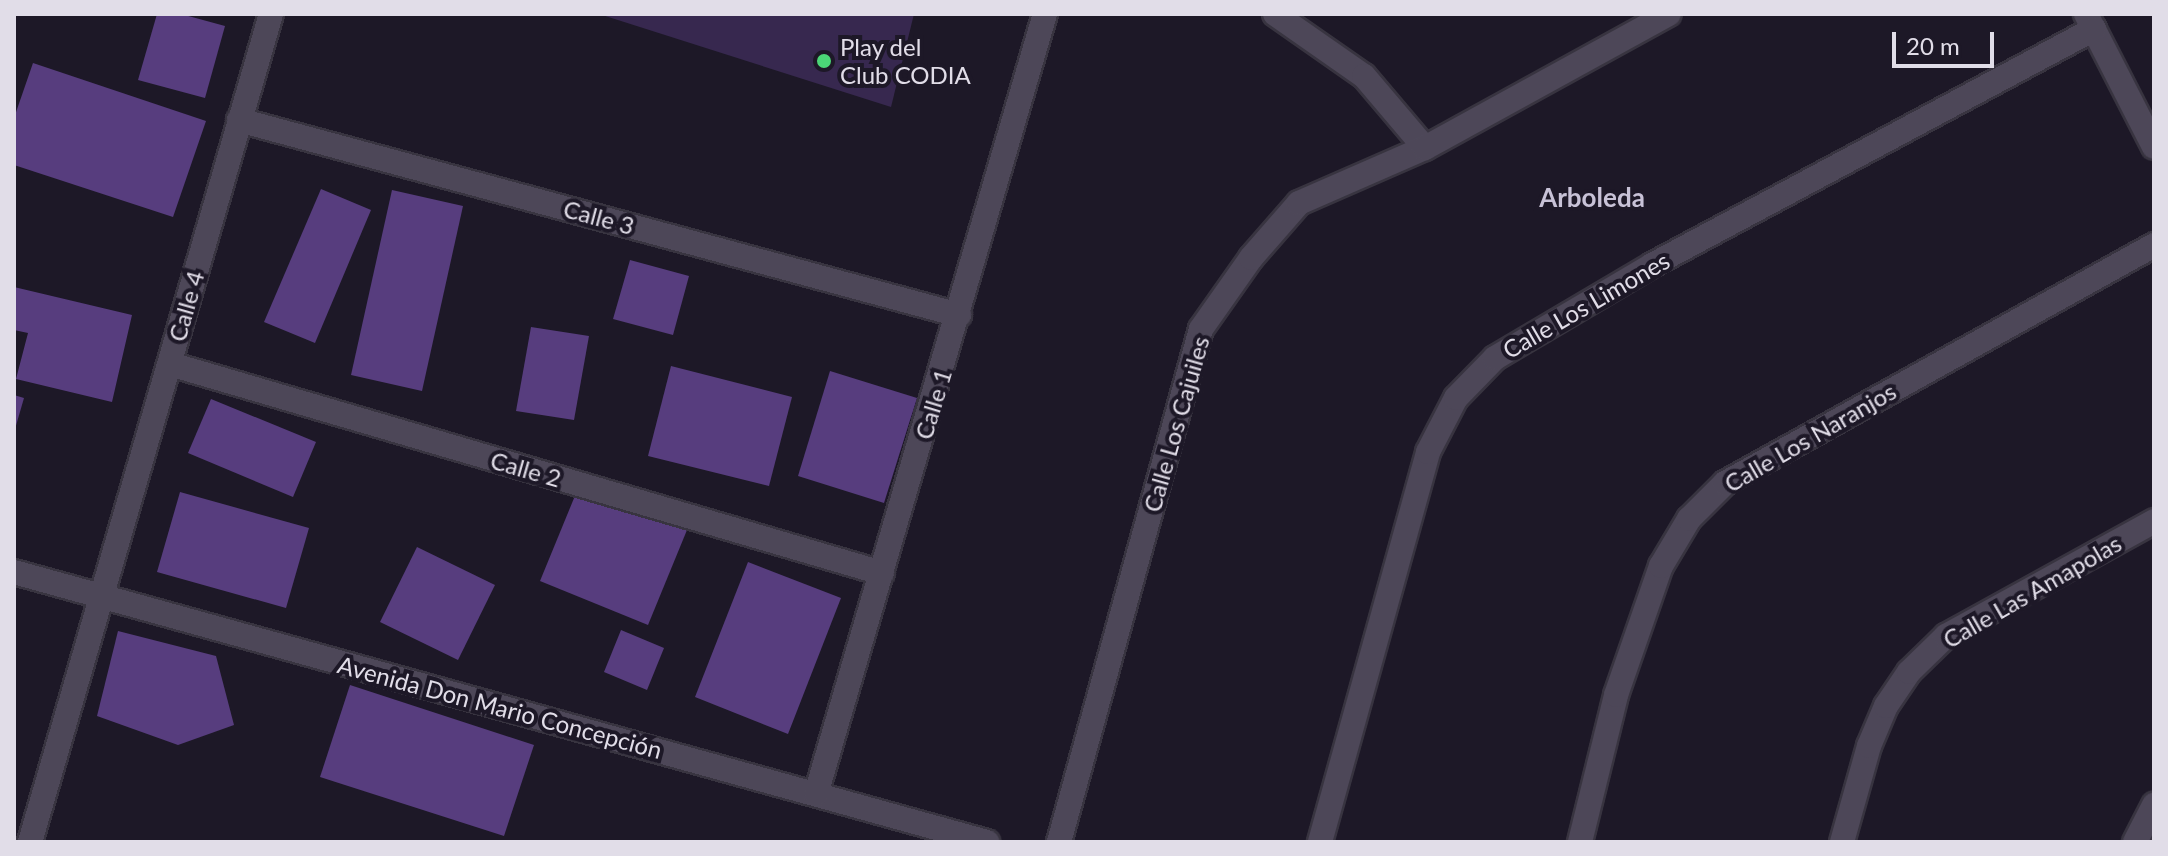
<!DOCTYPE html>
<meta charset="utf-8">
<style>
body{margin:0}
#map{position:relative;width:2168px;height:856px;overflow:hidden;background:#1d1827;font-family:Lato,sans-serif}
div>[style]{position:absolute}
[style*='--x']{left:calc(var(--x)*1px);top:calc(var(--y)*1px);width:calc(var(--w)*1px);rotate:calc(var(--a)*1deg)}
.green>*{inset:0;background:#37284f}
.building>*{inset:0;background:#573d7e}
.roads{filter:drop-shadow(2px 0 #383440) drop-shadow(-2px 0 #383440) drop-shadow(0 2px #383440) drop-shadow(0 -2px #383440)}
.minor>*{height:24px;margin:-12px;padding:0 12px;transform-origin:12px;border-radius:12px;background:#4d4758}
.dots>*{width:22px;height:22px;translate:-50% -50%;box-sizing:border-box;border:4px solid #1d1827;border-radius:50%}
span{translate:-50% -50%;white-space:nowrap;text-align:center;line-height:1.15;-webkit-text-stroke:8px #1d1827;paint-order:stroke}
.poi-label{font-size:24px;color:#e1dde8}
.left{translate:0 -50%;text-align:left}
.street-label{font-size:24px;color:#e1dde8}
.neighbourhood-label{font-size:26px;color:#c8c2d7;font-weight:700}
.frame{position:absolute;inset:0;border:16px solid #e1dde8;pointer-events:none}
.scale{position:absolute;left:1892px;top:32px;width:102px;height:36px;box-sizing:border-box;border:4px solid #e1dde8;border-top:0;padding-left:10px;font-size:24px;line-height:28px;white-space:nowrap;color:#e1dde8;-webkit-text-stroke:6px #1d1827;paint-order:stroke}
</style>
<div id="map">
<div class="green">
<div style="clip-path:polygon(599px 14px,914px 14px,891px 107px)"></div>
</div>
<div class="building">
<div style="clip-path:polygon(157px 14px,181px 14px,225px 26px,205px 98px,138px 80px)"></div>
<div style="clip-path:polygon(33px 63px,206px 121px,173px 217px,14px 165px,14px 118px)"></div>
<div style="clip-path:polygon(321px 189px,371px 210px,315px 343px,264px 322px)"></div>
<div style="clip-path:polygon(392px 190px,463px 206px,422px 391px,351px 375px)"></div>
<div style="clip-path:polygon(630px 260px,689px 276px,673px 335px,613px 319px)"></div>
<div style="clip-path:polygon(14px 287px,132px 315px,112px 402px,16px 379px,28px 333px,14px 330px)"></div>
<div style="clip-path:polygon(531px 327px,589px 336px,574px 420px,516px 411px)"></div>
<div style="clip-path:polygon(671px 366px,792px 397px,769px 486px,648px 456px)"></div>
<div style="clip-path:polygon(830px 371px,917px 398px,884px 503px,798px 476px)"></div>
<div style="clip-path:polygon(14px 395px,24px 398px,15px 429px,14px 429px)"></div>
<div style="clip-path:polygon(211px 399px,316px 442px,293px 497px,188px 453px)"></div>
<div style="clip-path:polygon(579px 486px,687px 530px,648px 625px,540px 581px)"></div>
<div style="clip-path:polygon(180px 492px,309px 528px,286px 608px,157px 572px)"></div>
<div style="clip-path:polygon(417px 547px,495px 585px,458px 660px,380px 622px)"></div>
<div style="clip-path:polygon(748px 562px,841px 598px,788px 734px,695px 697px)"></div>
<div style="clip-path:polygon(621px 630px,664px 648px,647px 690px,604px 672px)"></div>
<div style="clip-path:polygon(118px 631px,216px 656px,234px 725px,178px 745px,97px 716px)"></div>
<div style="clip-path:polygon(350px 685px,534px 745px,504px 836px,320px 777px)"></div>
</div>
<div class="roads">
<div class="minor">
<div style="--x:1275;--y:14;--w:108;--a:34.9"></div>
<div style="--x:1364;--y:76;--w:94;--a:49.7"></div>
<div style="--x:2086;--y:14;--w:149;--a:62.9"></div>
<div style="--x:239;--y:120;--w:746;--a:15.15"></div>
<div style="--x:170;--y:364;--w:742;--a:16.36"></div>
<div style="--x:14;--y:572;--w:1010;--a:15.51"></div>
<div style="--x:816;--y:794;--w:813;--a:-73.64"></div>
<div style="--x:30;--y:842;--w:862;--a:-73.77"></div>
<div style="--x:1059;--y:842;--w:532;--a:-74.53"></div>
<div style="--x:1201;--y:329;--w:87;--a:-54.8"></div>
<div style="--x:1251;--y:258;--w:73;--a:-48.9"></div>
<div style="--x:1299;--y:203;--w:137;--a:-23.6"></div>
<div style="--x:1425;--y:148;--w:278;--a:-28.8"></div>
<div style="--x:1320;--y:842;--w:405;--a:-74.5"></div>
<div style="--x:1428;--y:452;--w:61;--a:-62.6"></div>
<div style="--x:1456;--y:398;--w:56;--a:-45.7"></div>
<div style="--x:1495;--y:358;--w:182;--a:-30.6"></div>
<div style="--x:1652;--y:265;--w:501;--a:-28.1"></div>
<div style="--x:1580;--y:842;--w:151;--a:-76.2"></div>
<div style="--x:1616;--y:695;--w:137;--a:-70.8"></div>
<div style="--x:1661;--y:566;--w:55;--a:-59.2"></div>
<div style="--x:1689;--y:519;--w:51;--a:-45"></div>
<div style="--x:1725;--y:483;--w:491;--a:-29"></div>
<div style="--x:1842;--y:842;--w:100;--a:-74.3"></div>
<div style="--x:1869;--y:746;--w:43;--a:-67"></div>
<div style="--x:1886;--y:706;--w:41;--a:-55.9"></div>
<div style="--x:1909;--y:672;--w:52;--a:-44.2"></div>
<div style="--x:1946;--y:636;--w:238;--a:-28.9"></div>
<div style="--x:2135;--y:842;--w:42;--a:-62.8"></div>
</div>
</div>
<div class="dots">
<div style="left:824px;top:61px;background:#4bd677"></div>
</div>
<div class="poi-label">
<span class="left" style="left:840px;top:61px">Play del<br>Club CODIA</span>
</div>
<div class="street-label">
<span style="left:599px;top:217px;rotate:15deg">Calle 3</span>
<span style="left:1586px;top:305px;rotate:-30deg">Calle Los Limones</span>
<span style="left:186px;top:306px;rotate:-74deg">Calle 4</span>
<span style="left:933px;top:404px;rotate:-73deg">Calle 1</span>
<span style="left:1176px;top:424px;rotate:-74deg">Calle Los Cajuiles</span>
<span style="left:1810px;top:437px;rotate:-30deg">Calle Los Naranjos</span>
<span style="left:526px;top:469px;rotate:16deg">Calle 2</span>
<span style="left:2032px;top:591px;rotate:-30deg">Calle Las Amapolas</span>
<span style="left:500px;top:707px;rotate:15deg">Avenida Don Mario Concepción</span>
</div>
<div class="neighbourhood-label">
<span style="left:1592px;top:198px">Arboleda</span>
</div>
<div class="frame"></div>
<div class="scale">20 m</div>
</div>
